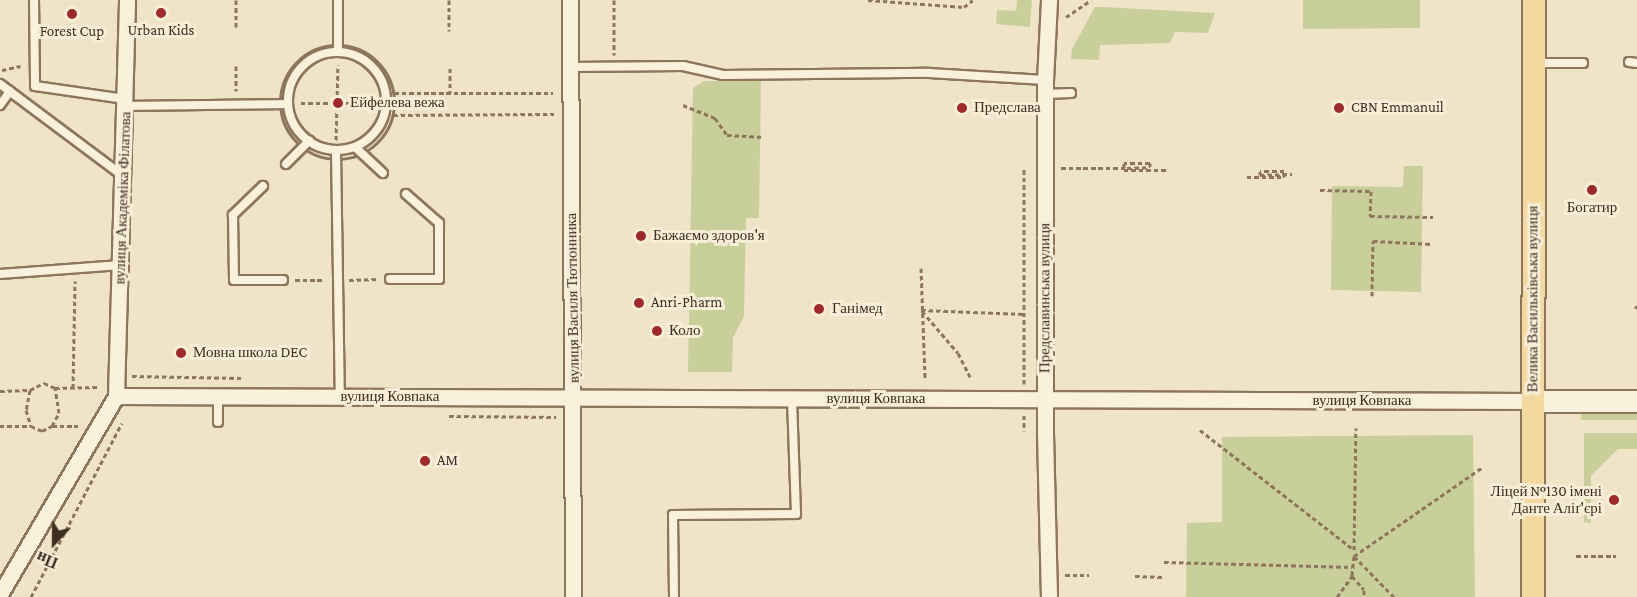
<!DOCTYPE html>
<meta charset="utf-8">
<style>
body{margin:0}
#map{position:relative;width:1637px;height:597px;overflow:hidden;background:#f0e4c8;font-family:"Crimson Pro",serif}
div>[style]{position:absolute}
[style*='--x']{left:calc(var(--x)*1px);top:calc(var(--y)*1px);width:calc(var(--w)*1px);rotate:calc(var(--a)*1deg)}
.green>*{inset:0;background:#c9cf9b}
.path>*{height:3px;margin-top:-1.5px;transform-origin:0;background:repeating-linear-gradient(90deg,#8d765c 0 4.5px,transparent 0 7.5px)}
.path>.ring{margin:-1.5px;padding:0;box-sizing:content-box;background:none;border:3px solid #8d765c;border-radius:50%}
.roads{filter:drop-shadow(2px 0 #8d765c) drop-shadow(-2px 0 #8d765c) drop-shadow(0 2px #8d765c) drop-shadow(0 -2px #8d765c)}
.lane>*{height:8px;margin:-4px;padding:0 4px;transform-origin:4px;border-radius:4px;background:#faf1dc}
.lane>.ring{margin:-4px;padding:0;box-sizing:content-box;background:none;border:8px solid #faf1dc;border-radius:50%}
.street>*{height:15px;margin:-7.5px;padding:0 7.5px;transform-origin:7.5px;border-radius:7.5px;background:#faf1dc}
.secondary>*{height:21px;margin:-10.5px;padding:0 10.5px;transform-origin:10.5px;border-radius:10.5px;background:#faf1dc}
.primary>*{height:22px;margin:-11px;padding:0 11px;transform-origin:11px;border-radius:11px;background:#f3d9a0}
.path-bridge>*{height:3px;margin-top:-1.5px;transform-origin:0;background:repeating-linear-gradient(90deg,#8d765c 0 4.5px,transparent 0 7.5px)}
.dots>*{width:16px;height:16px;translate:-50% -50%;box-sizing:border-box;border:3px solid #f7eed8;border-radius:50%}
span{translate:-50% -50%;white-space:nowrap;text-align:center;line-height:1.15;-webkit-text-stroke:6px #f7eed8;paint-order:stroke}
.poi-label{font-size:15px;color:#3d2e20}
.left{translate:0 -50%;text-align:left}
.right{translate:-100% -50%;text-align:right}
.street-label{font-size:15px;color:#3d2e20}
.north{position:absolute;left:24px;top:513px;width:60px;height:60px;-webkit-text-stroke:4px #f7eed8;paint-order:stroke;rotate:202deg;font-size:16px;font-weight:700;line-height:24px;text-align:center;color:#3d2e20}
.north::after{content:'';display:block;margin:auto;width:21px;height:27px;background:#3d2e20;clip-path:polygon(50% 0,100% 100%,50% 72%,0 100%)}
</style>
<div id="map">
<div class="green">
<div style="clip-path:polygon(1017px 0,1032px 0,1030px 27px,996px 24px,997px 10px,1016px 11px)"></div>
<div style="clip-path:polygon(1303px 0,1420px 0,1420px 28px,1303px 29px)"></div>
<div style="clip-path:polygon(1095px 7px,1103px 7px,1215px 13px,1208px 33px,1175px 32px,1170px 43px,1100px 45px,1099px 60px,1071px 59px,1072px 49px)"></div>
<div style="clip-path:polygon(704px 81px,761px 81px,759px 218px,746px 218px,744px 316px,733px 338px,732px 372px,688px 372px,693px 88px)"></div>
<div style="clip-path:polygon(1404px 166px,1423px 166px,1421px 292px,1331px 290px,1332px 186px,1403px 187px)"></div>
<div style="clip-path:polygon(1581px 410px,1637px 410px,1637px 420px,1581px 420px)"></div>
<div style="clip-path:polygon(1584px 433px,1637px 433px,1637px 449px,1618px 449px,1591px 476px,1591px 523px,1584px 522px)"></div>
<div style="clip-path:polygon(1473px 435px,1475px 597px,1186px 597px,1187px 523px,1222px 522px,1222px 437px)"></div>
</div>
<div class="path">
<div style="--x:236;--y:0;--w:27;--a:90"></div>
<div style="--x:449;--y:0;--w:31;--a:90"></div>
<div style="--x:614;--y:0;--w:55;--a:90"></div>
<div style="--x:868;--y:0;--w:96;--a:4.2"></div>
<div style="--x:964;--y:7;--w:11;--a:-38"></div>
<div style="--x:1066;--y:17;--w:30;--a:-34"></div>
<div class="ring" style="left:280px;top:45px;width:111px;height:111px"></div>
<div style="--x:236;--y:66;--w:25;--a:90"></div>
<div style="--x:450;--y:68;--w:25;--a:90"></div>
<div style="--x:2;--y:70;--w:19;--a:-12"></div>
<div style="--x:394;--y:93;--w:159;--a:0"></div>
<div style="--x:301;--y:103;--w:75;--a:0"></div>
<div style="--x:683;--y:105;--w:35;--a:22"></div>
<div style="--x:715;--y:118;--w:21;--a:55"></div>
<div style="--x:727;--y:135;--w:37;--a:3"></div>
<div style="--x:393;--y:115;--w:161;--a:-0.4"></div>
<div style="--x:336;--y:140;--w:75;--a:-88.5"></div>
<div style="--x:1061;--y:168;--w:66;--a:0"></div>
<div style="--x:1127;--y:168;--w:23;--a:-2"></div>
<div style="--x:1150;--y:167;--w:4;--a:-90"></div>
<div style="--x:1150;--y:163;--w:26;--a:180"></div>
<div style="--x:1124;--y:163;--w:7;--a:90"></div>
<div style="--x:1124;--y:170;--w:42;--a:0"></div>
<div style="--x:1260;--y:175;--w:32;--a:-2"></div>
<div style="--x:1320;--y:190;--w:51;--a:1.1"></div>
<div style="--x:1371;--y:191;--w:25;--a:92"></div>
<div style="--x:1370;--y:216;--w:63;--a:0.9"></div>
<div style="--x:921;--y:268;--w:110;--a:87.9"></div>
<div style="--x:295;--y:280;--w:30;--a:0"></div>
<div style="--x:349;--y:280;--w:30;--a:-2"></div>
<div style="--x:1372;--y:296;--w:55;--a:-89"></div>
<div style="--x:1373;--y:241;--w:60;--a:2.9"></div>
<div style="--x:1635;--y:306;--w:3;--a:45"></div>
<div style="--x:921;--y:310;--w:103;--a:2.2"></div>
<div style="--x:922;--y:311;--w:55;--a:49.4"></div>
<div style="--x:958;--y:353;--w:27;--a:63"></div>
<div style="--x:132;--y:376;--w:111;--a:1"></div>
<div style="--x:1024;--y:384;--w:217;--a:-90"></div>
<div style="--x:73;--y:388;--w:107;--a:-88.9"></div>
<div style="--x:30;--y:390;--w:20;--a:101"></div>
<div style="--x:26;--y:410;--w:17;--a:73"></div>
<div style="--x:0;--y:391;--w:30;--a:-2"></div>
<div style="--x:30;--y:390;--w:16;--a:-27"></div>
<div style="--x:44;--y:383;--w:12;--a:24"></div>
<div style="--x:55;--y:388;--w:45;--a:-1.3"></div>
<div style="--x:1024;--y:415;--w:16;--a:90"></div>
<div style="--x:449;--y:416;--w:107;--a:0.5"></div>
<div style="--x:0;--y:426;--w:31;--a:0"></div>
<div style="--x:31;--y:426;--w:12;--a:24"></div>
<div style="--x:42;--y:431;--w:11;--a:-27"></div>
<div style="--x:52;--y:426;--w:26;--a:0"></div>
<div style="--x:52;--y:426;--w:15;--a:-62"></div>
<div style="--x:59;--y:413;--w:25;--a:-99"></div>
<div style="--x:1200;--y:430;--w:195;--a:37.9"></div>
<div style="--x:1354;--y:550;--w:122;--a:-89.1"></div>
<div style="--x:1354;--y:556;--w:20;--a:96"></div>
<div style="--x:1352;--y:576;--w:18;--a:49"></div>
<div style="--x:1364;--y:590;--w:7;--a:90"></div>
<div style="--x:1576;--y:556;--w:40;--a:0"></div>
<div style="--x:1164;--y:562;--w:188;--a:1.5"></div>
<div style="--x:1065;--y:575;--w:24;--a:0"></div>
<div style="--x:1135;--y:576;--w:28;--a:2"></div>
<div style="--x:31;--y:597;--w:196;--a:-62.4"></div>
<div style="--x:1337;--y:597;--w:26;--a:-54"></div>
<div style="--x:1394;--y:597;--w:57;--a:-134.3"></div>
<div style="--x:1354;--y:556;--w:157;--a:-34.6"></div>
</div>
<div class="roads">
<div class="lane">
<div style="--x:34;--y:0;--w:86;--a:89.3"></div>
<div style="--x:35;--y:86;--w:91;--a:8.2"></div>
<div style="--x:338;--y:0;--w:52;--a:90"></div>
<div class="ring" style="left:288px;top:52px;width:90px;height:90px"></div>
<div style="--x:1629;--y:62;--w:8;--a:7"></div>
<div style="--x:1535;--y:63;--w:48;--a:0"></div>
<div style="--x:570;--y:67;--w:113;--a:-0.5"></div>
<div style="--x:683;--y:66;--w:41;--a:12.7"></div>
<div style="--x:723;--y:75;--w:206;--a:-0.6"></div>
<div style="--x:929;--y:73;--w:116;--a:3.5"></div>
<div style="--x:0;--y:84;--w:154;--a:36.8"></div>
<div style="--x:1045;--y:94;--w:26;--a:-2"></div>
<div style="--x:0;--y:105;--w:17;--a:-54"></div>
<div style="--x:126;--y:106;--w:162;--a:-0.7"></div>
<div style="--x:355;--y:147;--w:38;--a:43"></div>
<div style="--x:336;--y:151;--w:246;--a:89.1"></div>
<div style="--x:286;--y:164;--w:33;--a:-45"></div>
<div style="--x:263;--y:186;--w:42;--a:136"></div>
<div style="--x:233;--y:215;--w:65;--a:89.1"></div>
<div style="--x:234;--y:280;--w:49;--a:0"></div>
<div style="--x:0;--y:274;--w:121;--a:-4.3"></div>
<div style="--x:390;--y:279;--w:49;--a:0"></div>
<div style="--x:439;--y:279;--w:56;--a:-90"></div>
<div style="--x:439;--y:223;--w:44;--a:-138.7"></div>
<div style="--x:218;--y:422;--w:26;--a:-90"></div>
<div style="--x:674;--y:597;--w:82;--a:-90.7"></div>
<div style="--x:673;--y:515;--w:123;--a:-0.5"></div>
<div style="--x:796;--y:514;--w:116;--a:-92"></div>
</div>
<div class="street">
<div style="--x:570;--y:0;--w:597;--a:89.71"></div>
<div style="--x:116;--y:396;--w:1416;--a:0.2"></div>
<div style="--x:0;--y:594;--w:229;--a:-59.6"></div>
<div style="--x:116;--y:396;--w:396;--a:-88.4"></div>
<div style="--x:1049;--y:597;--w:166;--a:-91.4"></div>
<div style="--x:1045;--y:431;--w:351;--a:-90"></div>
<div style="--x:1045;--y:80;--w:80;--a:-87.1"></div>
</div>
<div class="secondary">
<div style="--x:1532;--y:401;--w:105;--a:0"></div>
</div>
<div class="primary">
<div style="--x:1533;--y:597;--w:597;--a:-89.9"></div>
</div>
</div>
<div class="path-bridge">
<div style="--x:1247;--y:177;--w:37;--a:0"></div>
<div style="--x:1284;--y:177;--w:6;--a:-90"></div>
<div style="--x:1284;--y:171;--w:24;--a:180"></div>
<div style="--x:1260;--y:171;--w:4;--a:90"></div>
</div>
<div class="dots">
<div style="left:161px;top:13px;background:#9e2a2b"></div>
<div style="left:72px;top:14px;background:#9e2a2b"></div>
<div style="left:338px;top:103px;background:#9e2a2b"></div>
<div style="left:962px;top:108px;background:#9e2a2b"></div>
<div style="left:1339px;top:108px;background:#9e2a2b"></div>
<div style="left:1592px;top:190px;background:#9e2a2b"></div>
<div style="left:641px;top:236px;background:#9e2a2b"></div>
<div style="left:639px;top:303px;background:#9e2a2b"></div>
<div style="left:819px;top:309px;background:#9e2a2b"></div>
<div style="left:657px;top:331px;background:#9e2a2b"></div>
<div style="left:181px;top:353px;background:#9e2a2b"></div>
<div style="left:425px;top:461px;background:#9e2a2b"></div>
<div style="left:1614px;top:500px;background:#9e2a2b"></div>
</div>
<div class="poi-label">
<span style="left:161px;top:31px">Urban Kids</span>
<span style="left:72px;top:32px">Forest Cup</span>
<span class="left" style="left:350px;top:103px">Ейфелева вежа</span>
<span class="left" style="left:974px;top:108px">Предслава</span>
<span class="left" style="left:1351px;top:108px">CBN Emmanuil</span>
<span style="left:1592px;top:208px">Богатир</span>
<span class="left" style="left:653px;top:236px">Бажаємо здоров'я</span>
<span class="left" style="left:651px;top:303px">Anri-Pharm</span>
<span class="left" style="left:832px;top:309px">Ганімед</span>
<span class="left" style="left:669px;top:331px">Коло</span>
<span class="left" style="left:193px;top:353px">Мовна школа DEC</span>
<span class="left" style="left:437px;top:461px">AM</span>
<span class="right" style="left:1602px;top:500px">Ліцей №130 імені<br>Данте Аліґ'єрі</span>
</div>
<div class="street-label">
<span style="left:123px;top:198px;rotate:-88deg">вулиця Академіка Філатова</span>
<span style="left:573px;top:298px;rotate:-91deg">вулиця Василя Тютюнника</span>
<span style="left:1045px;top:298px;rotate:-90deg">Предславинська вулиця</span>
<span style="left:1533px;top:299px;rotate:-90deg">Велика Васильківська вулиця</span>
<span style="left:390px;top:397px">вулиця Ковпака</span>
<span style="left:876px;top:399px">вулиця Ковпака</span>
<span style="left:1362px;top:401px">вулиця Ковпака</span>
</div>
<div class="north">Пн</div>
</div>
